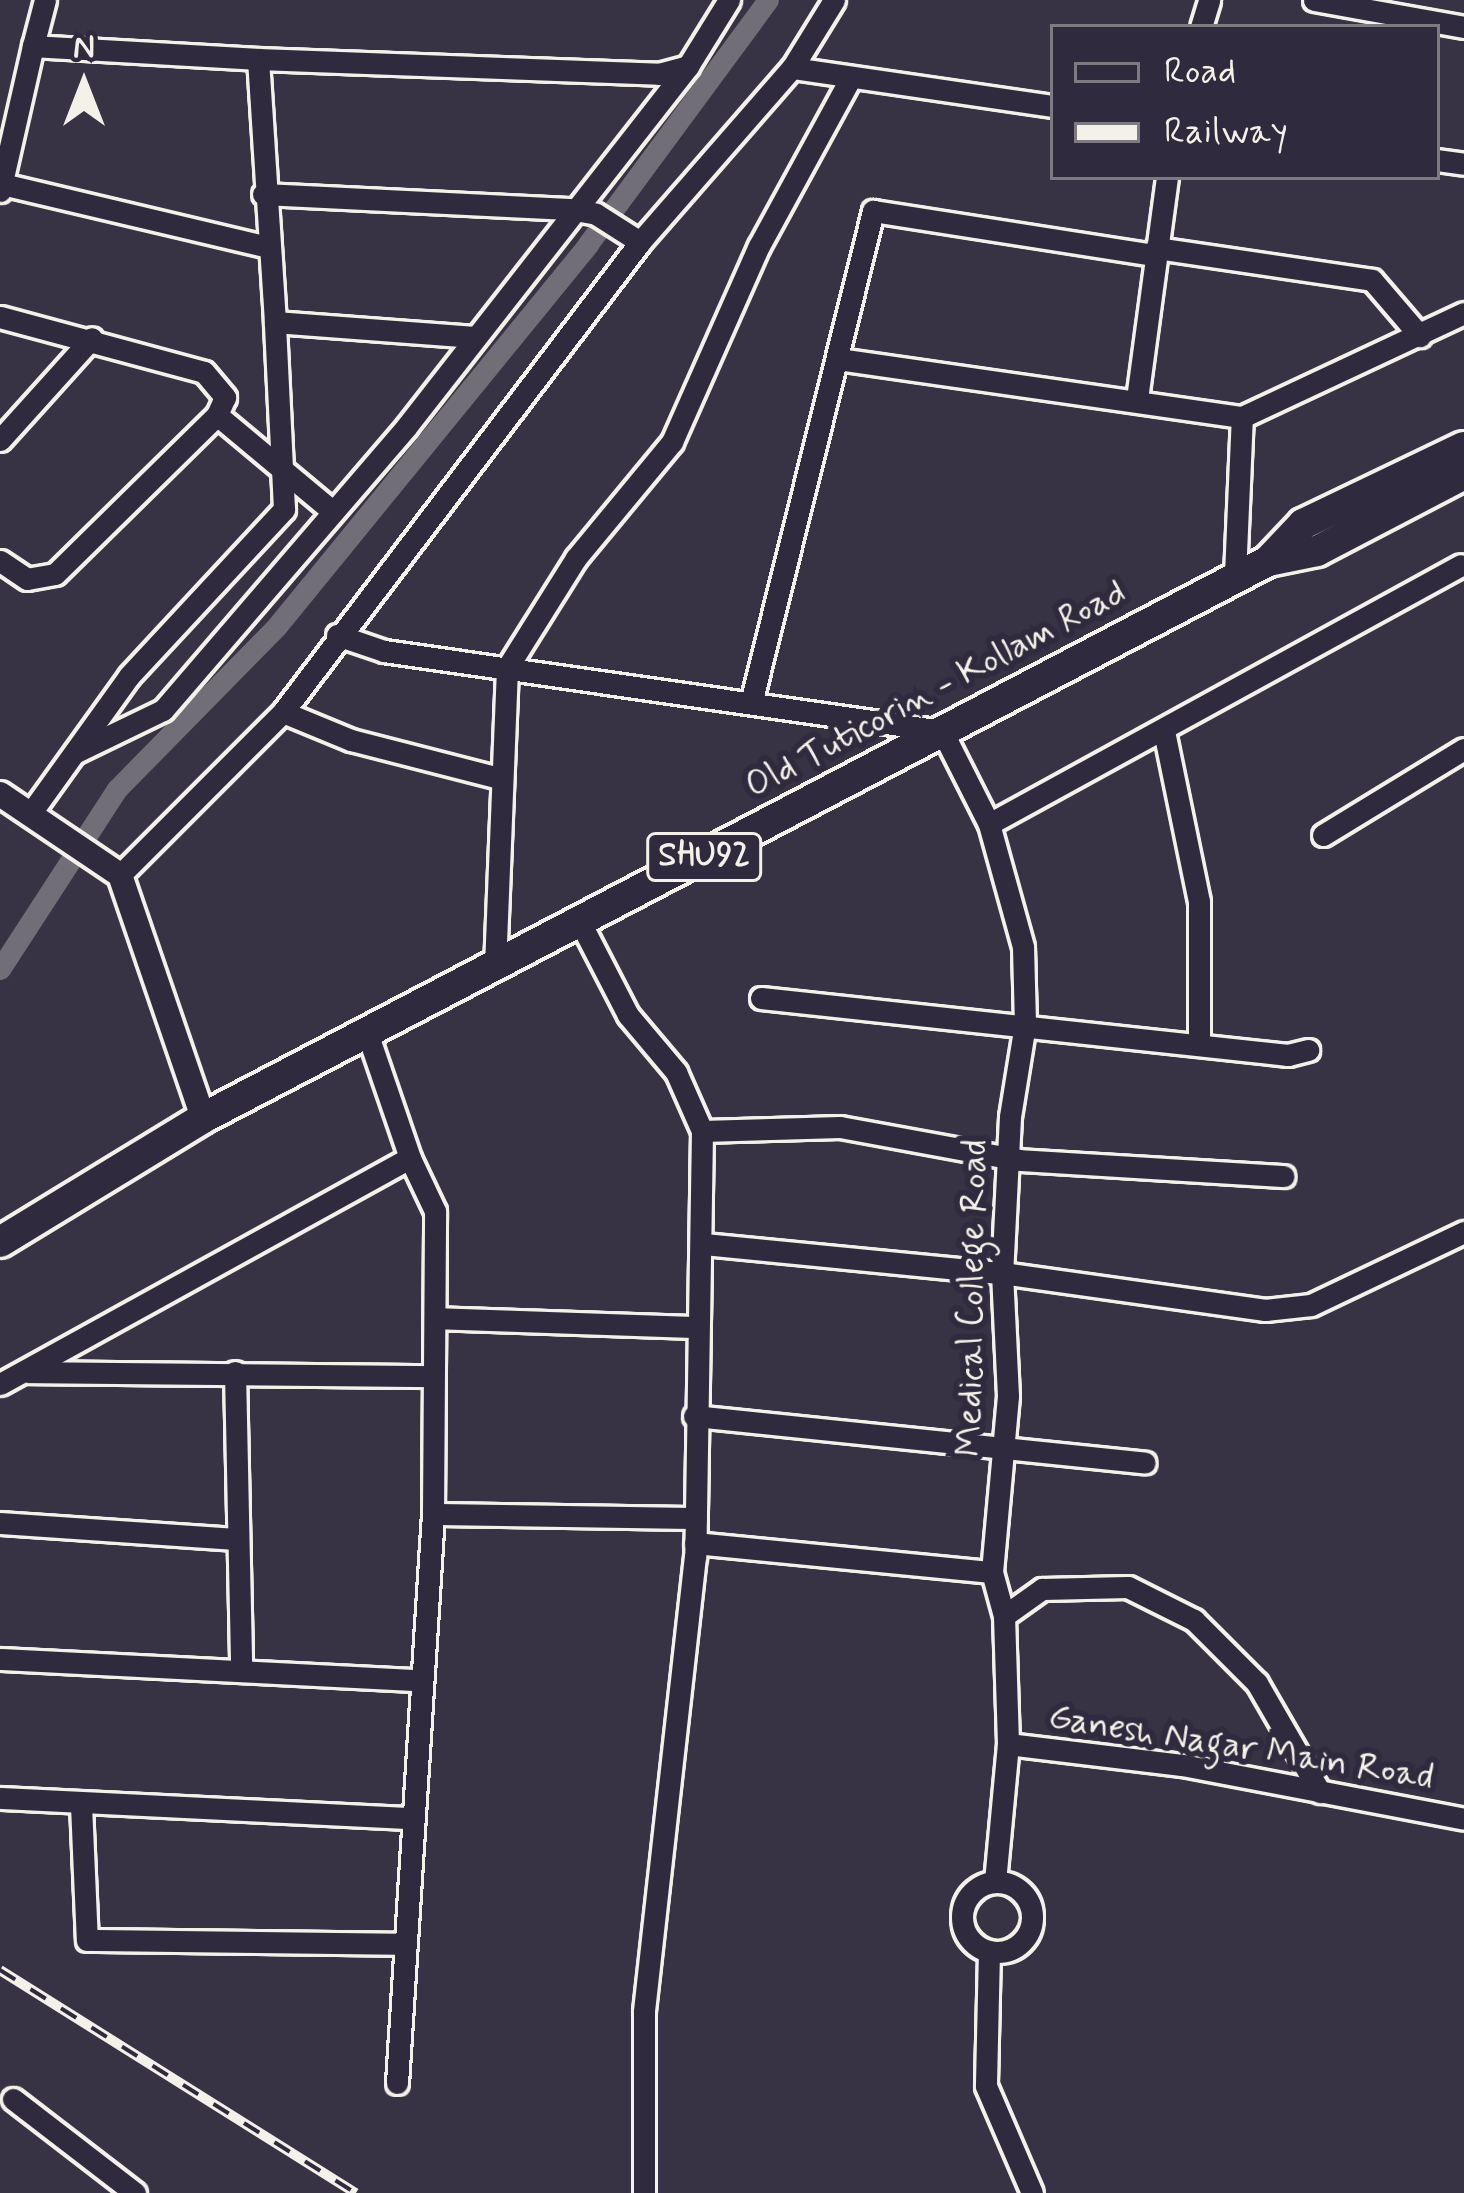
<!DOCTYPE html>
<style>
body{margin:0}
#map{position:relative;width:1464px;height:2193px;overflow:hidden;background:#373244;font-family:Mynerve,sans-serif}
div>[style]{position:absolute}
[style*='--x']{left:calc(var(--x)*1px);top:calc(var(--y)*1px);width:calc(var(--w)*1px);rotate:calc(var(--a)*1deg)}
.canal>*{height:21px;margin:-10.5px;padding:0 10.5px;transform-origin:10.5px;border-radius:10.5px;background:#726e77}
.roads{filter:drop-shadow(3px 0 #f4f1e8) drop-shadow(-3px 0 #f4f1e8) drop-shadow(0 3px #f4f1e8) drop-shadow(0 -3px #f4f1e8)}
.minor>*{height:21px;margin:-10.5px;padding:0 10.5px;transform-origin:10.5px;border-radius:10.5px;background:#2f2a3d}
.minor>.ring{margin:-10.5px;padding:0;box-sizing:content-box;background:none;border:21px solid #2f2a3d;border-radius:50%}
.tertiary>*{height:24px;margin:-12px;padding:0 12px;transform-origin:12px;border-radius:12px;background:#2f2a3d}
.primary>*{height:30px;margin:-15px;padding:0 15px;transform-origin:15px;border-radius:15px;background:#2f2a3d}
.rail>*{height:10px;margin-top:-5px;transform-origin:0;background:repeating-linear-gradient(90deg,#2f2a3d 0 18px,#f4f1e8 0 36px);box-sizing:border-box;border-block:3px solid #f4f1e8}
span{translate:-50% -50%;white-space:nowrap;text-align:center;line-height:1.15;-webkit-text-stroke:12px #2f2a3d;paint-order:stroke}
.shield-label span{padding:3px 9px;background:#2f2a3d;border:3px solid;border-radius:9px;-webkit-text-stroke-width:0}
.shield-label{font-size:33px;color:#f4f1e8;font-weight:700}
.street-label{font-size:36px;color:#f4f1e8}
.legend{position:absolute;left:1050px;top:24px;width:390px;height:156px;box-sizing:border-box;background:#2f2a3d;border:3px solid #7e7a81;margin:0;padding:15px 21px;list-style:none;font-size:36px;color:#f4f1e8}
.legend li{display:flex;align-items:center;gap:24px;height:60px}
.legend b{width:60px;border:3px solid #7e7a81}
.north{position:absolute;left:24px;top:24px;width:120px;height:120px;-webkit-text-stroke:9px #2f2a3d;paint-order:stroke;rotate:0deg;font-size:33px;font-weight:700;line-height:48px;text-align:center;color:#f4f1e8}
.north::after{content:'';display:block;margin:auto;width:42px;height:54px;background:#f4f1e8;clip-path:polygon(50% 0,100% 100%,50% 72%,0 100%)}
</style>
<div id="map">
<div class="canal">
<div style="--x:0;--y:969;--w:215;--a:-57"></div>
<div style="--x:117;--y:789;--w:228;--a:-45.5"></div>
<div style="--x:277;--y:626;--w:493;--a:-50.8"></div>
<div style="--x:588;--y:244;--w:303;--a:-53.6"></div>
</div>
<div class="roads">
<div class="minor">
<div style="--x:1314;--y:0;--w:152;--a:10.2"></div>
<div style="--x:1201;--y:27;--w:28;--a:-73"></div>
<div style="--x:33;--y:46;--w:48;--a:-75.4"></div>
<div style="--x:258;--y:59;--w:401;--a:2.1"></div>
<div style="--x:659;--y:74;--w:30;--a:-15"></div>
<div style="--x:792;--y:68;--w:264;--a:8.3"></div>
<div style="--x:1437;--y:160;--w:27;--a:8"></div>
<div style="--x:6;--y:185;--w:266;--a:13.3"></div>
<div style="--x:0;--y:191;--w:149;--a:-77.2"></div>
<div style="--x:33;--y:46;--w:225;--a:3.3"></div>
<div style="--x:258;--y:59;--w:264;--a:86.3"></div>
<div style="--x:275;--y:322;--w:200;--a:4.3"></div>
<div style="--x:263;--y:194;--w:306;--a:2.8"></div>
<div style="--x:569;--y:209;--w:27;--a:10"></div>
<div style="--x:596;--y:214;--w:52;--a:32.5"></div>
<div style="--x:1156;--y:248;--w:218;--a:8.4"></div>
<div style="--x:1372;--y:280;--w:74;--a:49.4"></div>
<div style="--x:0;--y:317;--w:211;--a:15.1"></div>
<div style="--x:204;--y:372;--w:33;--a:50"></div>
<div style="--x:225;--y:397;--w:20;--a:114"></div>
<div style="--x:217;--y:415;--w:227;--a:135.5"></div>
<div style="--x:55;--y:574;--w:28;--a:170"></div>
<div style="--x:27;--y:579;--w:32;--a:-146"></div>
<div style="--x:838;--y:359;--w:408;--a:8.2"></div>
<div style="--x:1242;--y:417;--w:245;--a:-25.1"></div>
<div style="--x:1137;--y:399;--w:224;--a:-82.3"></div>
<div style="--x:217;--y:415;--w:147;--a:39.8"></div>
<div style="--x:0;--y:440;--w:137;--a:-48"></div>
<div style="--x:1235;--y:575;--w:158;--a:-87.5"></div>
<div style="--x:337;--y:635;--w:50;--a:18.8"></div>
<div style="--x:384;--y:651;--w:564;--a:8.16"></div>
<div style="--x:942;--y:731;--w:104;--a:63.2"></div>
<div style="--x:989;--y:824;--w:128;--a:74.5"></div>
<div style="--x:1023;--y:947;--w:77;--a:88.5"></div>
<div style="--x:1025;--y:1024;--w:94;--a:99.2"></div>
<div style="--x:1010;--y:1117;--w:156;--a:92.9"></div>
<div style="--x:1002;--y:1273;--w:123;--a:87.2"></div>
<div style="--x:1008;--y:1396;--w:177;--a:95.2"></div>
<div style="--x:992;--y:1572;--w:46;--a:74.7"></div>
<div style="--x:1004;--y:1616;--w:128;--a:88.2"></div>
<div style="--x:1008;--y:1744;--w:138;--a:95.4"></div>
<div style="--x:752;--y:699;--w:503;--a:-76.07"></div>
<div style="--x:873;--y:211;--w:284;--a:8.9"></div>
<div style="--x:283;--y:712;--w:74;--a:22.4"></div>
<div style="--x:351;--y:740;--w:153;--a:14.4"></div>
<div style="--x:1164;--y:731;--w:174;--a:78.4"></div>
<div style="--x:1199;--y:901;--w:144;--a:90"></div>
<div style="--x:74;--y:753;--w:99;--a:-25.8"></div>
<div style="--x:163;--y:710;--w:374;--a:-49.3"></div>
<div style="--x:407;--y:426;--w:457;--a:-52"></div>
<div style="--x:688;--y:66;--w:78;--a:-58.2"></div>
<div style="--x:30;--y:814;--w:170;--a:-54.3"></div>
<div style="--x:129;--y:676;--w:228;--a:-47.1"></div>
<div style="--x:284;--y:509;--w:187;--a:-92.8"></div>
<div style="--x:989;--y:824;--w:538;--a:-28.75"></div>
<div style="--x:1323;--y:835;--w:165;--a:-31.4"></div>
<div style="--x:120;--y:875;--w:231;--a:-45"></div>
<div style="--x:283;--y:712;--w:590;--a:-52.78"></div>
<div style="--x:640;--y:242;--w:231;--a:-48.9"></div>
<div style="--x:792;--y:68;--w:80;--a:-58.3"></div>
<div style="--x:580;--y:922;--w:105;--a:62.7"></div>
<div style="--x:628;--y:1015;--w:75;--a:49.9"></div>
<div style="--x:676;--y:1072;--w:64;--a:66.2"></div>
<div style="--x:702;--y:1131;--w:425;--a:90.9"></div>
<div style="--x:695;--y:1556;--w:459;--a:96.4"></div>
<div style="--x:644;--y:2012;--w:181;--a:90"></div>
<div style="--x:495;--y:967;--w:299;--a:-87.7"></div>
<div style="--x:507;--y:668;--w:130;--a:-57.9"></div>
<div style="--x:576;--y:558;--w:151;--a:-50.4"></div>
<div style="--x:672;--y:442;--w:214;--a:-66.1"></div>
<div style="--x:759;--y:246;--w:192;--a:-61.4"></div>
<div style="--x:761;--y:998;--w:530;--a:6.17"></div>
<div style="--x:1288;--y:1055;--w:21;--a:-14"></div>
<div style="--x:702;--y:1131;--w:138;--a:-1.7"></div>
<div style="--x:840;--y:1127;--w:182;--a:10.4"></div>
<div style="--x:1019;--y:1160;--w:265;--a:3.5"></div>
<div style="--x:704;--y:1244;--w:299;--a:5.6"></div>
<div style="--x:1002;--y:1273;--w:266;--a:8"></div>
<div style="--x:1265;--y:1310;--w:46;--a:-6.2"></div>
<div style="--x:1311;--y:1305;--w:170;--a:-25.5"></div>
<div style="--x:435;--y:1318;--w:262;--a:2"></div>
<div style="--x:28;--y:1372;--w:401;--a:0.6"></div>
<div style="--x:235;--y:1372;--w:297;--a:88.8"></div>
<div style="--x:0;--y:1384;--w:468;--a:-28.9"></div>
<div style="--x:410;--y:1158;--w:130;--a:-108.9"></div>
<div style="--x:694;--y:1416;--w:453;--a:5.9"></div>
<div style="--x:433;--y:1514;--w:263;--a:0.9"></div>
<div style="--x:0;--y:1523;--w:237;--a:3.9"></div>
<div style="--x:695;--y:1543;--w:298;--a:5.6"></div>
<div style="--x:1004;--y:1616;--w:47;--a:-35.4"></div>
<div style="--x:1042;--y:1589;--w:86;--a:-1.3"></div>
<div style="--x:1128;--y:1587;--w:74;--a:26.6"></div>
<div style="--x:1194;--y:1620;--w:89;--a:45"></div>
<div style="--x:1257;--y:1683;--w:126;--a:60"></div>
<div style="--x:0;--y:1659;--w:418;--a:2.9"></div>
<div style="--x:1008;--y:1744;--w:175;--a:6.9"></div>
<div style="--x:1182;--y:1765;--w:287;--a:10.8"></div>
<div style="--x:0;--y:1798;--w:412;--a:2.8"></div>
<div style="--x:81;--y:1805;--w:135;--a:87.5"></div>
<div style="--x:87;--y:1940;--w:319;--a:0.7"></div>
<div class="ring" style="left:962px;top:1882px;width:49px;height:49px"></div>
<div style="--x:989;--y:1951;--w:135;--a:91.3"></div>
<div style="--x:986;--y:2086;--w:116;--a:66.7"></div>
<div style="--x:397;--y:2083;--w:570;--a:-86.38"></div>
<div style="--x:433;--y:1514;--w:303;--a:-89.6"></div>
<div style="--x:435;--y:1211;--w:59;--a:-115.3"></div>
<div style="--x:13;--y:2099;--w:154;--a:37.6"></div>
</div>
<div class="tertiary">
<div style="--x:0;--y:794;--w:145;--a:34"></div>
<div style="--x:120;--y:875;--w:257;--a:71.1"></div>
</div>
<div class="primary">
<div style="--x:1268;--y:561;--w:50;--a:-11.5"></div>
<div style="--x:1317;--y:551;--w:166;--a:-27.6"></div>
<div style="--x:0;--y:1242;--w:238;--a:-31.4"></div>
<div style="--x:203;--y:1118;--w:1202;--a:-27.61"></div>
<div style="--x:1268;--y:561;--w:51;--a:-46.6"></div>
<div style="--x:1303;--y:524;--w:178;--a:-25.6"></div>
</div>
</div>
<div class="rail">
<div style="--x:0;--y:1970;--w:420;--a:32.1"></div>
</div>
<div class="shield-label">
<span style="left:704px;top:857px">SHU92</span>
</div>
<div class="street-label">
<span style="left:936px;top:690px;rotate:-28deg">Old Tuticorin - Kollam Road</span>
<span style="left:973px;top:1298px;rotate:-89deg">Medical College Road</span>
<span style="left:1241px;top:1748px;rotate:9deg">Ganesh Nagar Main Road</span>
</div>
<ul class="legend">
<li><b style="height:15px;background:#2f2a3d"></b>Road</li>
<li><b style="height:15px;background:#f4f1e8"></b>Railway</li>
</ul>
<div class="north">N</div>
</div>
